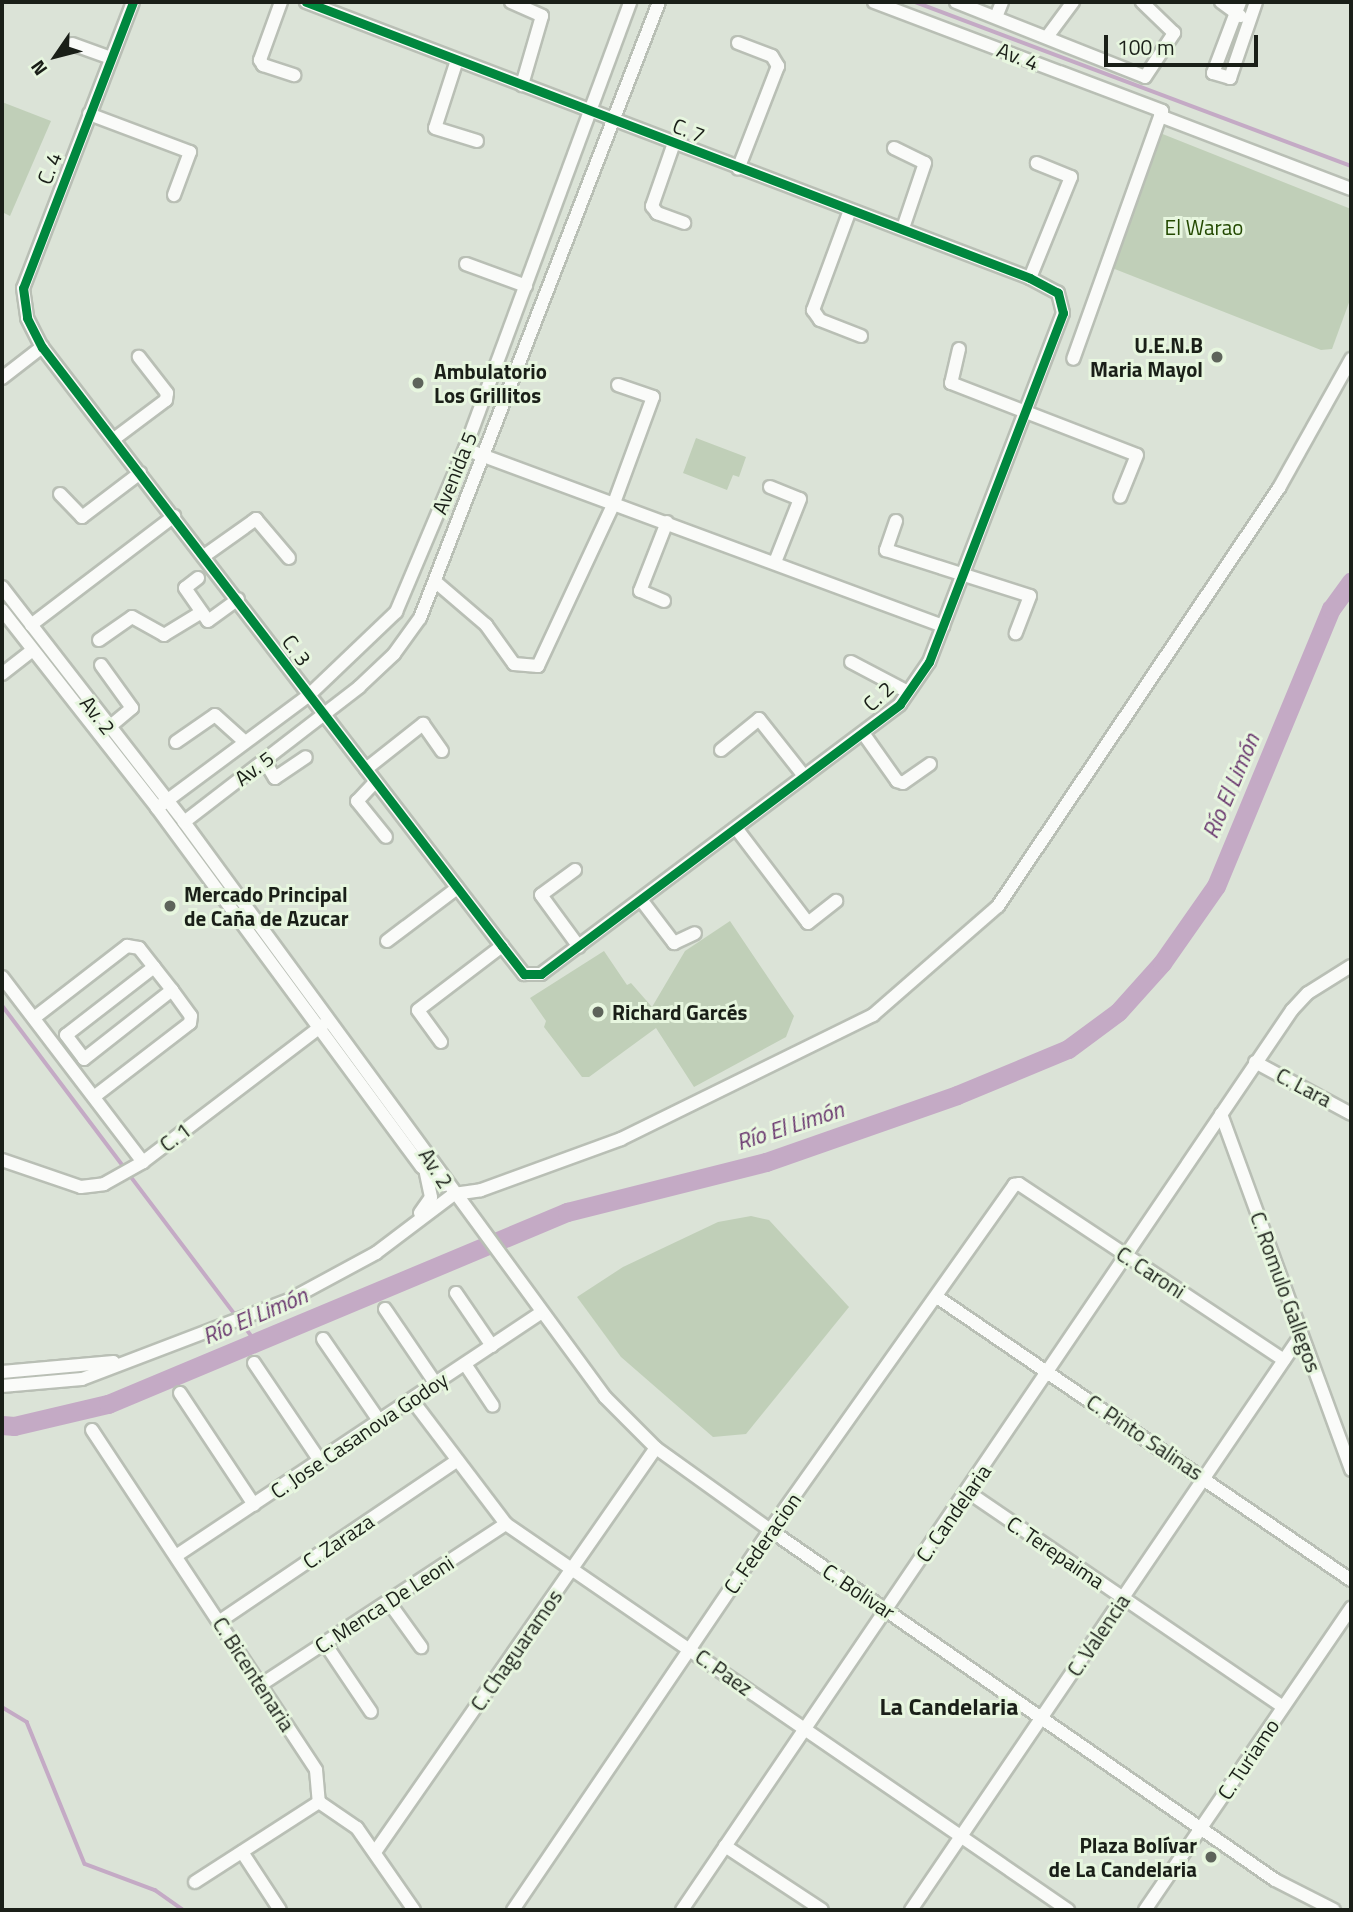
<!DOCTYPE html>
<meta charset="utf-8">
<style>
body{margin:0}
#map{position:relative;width:1353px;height:1912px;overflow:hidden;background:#dbe3d7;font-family:"Titillium Web",sans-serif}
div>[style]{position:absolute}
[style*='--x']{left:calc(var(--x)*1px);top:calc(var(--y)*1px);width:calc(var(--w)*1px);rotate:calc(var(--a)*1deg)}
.green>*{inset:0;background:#c0cfb8}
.stream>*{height:3.5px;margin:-1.75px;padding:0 1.75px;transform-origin:1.75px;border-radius:1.75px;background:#c4aac5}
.river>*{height:19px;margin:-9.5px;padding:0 9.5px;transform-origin:9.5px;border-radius:9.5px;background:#c4aac5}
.roads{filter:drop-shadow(2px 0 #b9bfb5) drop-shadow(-2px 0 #b9bfb5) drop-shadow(0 2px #b9bfb5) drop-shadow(0 -2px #b9bfb5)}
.street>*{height:12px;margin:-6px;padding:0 6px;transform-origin:6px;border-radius:6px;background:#fafbf9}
.cycleway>*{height:9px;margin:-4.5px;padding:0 4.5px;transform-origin:4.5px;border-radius:4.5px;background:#00873e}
.dots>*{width:19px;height:19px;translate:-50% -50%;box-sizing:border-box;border:4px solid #e7f6df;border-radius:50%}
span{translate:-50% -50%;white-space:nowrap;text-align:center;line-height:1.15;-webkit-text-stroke:6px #e7f6df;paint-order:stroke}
.street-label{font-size:21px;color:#1a1f18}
.park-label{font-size:21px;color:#234900}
.poi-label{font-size:21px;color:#1a1f18;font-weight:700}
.right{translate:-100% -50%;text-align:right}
.left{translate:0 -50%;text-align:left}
.water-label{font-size:23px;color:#69366e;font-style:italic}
.quarter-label{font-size:24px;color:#1a1f18;font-weight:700}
.frame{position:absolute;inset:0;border:4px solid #1a1f18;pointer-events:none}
.north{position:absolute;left:21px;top:21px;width:70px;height:70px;-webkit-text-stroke:5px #e7f6df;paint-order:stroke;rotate:235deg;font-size:19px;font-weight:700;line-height:28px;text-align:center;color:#1a1f18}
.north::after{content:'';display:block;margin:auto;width:24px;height:32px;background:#1a1f18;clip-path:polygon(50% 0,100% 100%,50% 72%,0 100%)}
.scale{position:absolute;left:1104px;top:35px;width:154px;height:32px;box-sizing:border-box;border:4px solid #1a1f18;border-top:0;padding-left:9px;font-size:21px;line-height:24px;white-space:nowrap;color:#1a1f18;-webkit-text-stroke:5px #e7f6df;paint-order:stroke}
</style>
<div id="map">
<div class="green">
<div style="clip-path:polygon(2px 102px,51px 121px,10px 216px,2px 212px)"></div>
<div style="clip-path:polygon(1155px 131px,1351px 209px,1351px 297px,1332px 349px,1321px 350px,1107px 266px)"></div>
<div style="clip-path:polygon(696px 438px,746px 457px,739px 477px,733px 475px,727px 490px,683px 473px)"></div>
<div style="clip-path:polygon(730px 921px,794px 1016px,786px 1037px,694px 1087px,656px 1028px,589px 1077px,582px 1077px,544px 1027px,546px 1021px,530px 998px,604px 951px,627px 985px,631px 983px,652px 1007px,685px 951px)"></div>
<div style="clip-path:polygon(751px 1216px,769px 1220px,849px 1307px,746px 1434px,713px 1437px,621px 1357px,577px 1297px,623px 1267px,718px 1222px)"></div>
</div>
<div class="stream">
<div style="--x:915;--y:2;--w:466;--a:20.6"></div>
<div style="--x:2;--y:1005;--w:199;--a:53"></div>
<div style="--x:132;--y:1178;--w:169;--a:52.9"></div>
<div style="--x:245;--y:1327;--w:19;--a:54"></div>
<div style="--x:2;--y:1707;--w:29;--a:31"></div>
<div style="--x:27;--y:1722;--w:153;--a:67.8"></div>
<div style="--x:85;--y:1864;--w:75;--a:20.4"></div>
<div style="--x:155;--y:1890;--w:35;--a:35"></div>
</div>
<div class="river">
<div style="--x:2;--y:1425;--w:12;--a:5"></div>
<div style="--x:14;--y:1426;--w:97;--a:-13.2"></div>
<div style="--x:108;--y:1404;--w:498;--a:-22.7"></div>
<div style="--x:567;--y:1212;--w:205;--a:-14.1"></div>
<div style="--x:766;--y:1162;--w:202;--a:-19.3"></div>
<div style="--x:957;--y:1095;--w:120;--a:-22.5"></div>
<div style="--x:1068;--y:1049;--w:62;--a:-36.5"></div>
<div style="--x:1118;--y:1012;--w:66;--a:-48.1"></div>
<div style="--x:1162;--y:963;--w:94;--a:-55"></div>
<div style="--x:1216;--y:886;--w:300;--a:-67.5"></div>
<div style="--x:1331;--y:609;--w:34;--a:-54"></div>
</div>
<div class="roads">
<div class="street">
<div style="--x:133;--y:2;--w:306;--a:111"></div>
<div style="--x:23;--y:288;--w:30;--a:82"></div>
<div style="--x:27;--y:318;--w:33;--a:63"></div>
<div style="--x:42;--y:347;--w:755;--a:52.48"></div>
<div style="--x:502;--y:946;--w:36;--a:52"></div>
<div style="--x:524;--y:974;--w:17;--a:0"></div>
<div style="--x:541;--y:974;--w:449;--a:-36.9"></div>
<div style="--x:900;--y:704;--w:51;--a:-55.4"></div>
<div style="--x:929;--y:662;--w:374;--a:-69"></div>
<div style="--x:1063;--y:313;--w:21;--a:-104"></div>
<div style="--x:1058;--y:293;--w:32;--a:-152"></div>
<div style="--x:1030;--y:278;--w:775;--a:-159.13"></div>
<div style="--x:281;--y:2;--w:62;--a:109.9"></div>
<div style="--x:260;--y:60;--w:6;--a:59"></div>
<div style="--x:263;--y:65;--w:33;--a:18"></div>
<div style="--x:511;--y:2;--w:34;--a:24"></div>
<div style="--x:542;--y:16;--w:72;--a:106.2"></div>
<div style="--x:874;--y:2;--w:308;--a:20.7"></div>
<div style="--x:1162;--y:111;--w:263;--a:109.7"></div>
<div style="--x:956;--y:2;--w:203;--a:21.6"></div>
<div style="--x:1145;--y:77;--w:53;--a:-56.6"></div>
<div style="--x:1174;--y:33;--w:45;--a:-135.9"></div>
<div style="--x:1221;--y:2;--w:24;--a:36"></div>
<div style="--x:1240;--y:2;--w:76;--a:110.8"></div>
<div style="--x:1213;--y:73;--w:18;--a:16"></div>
<div style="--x:1230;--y:78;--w:80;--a:-71.1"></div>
<div style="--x:996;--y:17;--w:16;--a:-68"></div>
<div style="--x:1047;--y:37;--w:44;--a:-53.4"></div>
<div style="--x:738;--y:43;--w:36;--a:21"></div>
<div style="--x:772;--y:56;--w:12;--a:59"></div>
<div style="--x:778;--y:66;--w:110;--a:111.2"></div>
<div style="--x:72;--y:44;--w:41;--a:19.7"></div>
<div style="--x:457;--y:60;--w:71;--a:107.9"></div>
<div style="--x:435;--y:128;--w:44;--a:17.2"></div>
<div style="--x:89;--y:114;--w:108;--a:20.6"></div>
<div style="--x:190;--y:152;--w:46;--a:110.4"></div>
<div style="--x:1160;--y:116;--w:204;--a:20.9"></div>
<div style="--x:674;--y:143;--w:67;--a:109.2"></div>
<div style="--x:652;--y:206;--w:9;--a:54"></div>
<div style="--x:657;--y:213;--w:29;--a:20"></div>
<div style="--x:894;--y:148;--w:34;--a:26"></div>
<div style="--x:925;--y:163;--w:69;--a:108.7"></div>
<div style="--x:850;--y:210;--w:107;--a:110.3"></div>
<div style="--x:813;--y:310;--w:12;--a:55"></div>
<div style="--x:820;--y:320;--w:44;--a:21.3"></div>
<div style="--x:466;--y:264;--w:64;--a:20.1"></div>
<div style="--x:1030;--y:278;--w:109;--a:-67.9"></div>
<div style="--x:1071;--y:177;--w:37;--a:-158"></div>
<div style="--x:959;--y:349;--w:35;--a:103"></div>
<div style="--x:951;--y:383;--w:199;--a:21.2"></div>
<div style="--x:1137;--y:455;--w:45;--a:112"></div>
<div style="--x:2;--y:378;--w:51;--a:-37.8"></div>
<div style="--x:114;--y:439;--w:65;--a:-36.9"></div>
<div style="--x:166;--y:400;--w:7;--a:-82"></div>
<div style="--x:167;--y:393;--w:46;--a:-127.9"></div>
<div style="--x:465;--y:449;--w:510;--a:20.32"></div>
<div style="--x:770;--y:487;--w:32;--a:22"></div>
<div style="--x:800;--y:499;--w:68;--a:111.6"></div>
<div style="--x:60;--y:494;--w:32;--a:46"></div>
<div style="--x:82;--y:517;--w:73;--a:-37.2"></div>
<div style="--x:896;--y:521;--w:31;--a:109"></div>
<div style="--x:886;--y:550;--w:151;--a:17.7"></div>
<div style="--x:1030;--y:596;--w:40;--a:111"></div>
<div style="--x:204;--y:556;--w:64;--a:-35.4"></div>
<div style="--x:256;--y:519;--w:51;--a:49.8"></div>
<div style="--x:198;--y:578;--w:16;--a:142"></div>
<div style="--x:185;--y:588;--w:40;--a:55.1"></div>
<div style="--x:208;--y:621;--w:37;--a:-36"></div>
<div style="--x:437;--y:583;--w:65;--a:40.6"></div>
<div style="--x:486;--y:625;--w:48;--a:54.3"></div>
<div style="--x:514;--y:664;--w:24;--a:5"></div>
<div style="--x:538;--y:666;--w:180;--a:-65"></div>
<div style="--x:614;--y:503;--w:113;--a:-69.8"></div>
<div style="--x:653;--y:397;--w:37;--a:-161"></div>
<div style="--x:2;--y:587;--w:297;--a:52.2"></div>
<div style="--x:184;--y:822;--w:713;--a:53.79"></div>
<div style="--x:605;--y:1397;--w:72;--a:45"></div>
<div style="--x:656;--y:1448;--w:140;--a:35.7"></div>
<div style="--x:770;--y:1530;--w:614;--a:34.72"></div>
<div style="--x:1275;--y:1880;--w:66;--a:27"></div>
<div style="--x:664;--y:601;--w:26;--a:-157"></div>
<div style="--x:640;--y:591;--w:74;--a:-68.6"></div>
<div style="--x:2;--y:610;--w:251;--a:51.9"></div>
<div style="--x:157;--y:808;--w:446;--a:53.6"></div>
<div style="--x:422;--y:1167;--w:28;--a:41"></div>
<div style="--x:31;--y:625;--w:180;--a:-37.3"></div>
<div style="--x:99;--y:640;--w:40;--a:-34.9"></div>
<div style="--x:132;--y:617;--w:37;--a:29"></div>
<div style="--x:164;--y:635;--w:42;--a:-31.4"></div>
<div style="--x:851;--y:662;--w:64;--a:27.8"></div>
<div style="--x:101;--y:665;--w:53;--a:54.2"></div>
<div style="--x:132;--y:708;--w:31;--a:140"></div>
<div style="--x:2;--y:674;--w:39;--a:-38"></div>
<div style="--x:863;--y:733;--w:59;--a:54.7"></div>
<div style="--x:897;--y:781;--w:6;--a:18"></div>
<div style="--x:903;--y:783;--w:33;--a:-35"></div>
<div style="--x:176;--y:742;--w:47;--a:-34.7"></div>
<div style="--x:215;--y:715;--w:40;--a:42"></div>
<div style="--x:721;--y:750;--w:49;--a:-39.2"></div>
<div style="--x:759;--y:719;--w:73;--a:51.7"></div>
<div style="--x:264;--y:760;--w:21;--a:59"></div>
<div style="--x:275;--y:778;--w:37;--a:-34"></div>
<div style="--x:366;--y:769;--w:73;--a:-38.3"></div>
<div style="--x:423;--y:724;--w:33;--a:55"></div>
<div style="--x:375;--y:782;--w:26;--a:133"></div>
<div style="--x:357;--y:801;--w:46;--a:51.1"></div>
<div style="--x:157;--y:808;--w:188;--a:-36.6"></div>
<div style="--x:308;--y:696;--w:122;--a:-43.7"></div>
<div style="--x:396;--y:612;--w:177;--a:-67.1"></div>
<div style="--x:465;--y:449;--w:476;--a:-69.7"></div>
<div style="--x:184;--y:822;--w:221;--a:-37.6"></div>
<div style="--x:359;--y:687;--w:48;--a:-43.3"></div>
<div style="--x:394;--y:654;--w:44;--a:-54.2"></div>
<div style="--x:420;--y:618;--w:661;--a:-68.79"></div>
<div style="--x:736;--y:828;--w:119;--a:52.8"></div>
<div style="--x:808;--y:923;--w:36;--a:-38"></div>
<div style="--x:575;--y:870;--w:42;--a:143.7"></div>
<div style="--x:541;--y:895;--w:64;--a:53.8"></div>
<div style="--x:642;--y:901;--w:53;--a:52.7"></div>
<div style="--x:674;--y:943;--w:23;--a:-25"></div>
<div style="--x:387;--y:941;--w:88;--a:-37.1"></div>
<div style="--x:154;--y:967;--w:111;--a:142.3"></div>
<div style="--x:66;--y:1035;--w:30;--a:53"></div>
<div style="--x:84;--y:1059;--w:112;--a:-38.1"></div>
<div style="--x:2;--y:977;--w:233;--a:52.7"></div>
<div style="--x:34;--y:1018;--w:118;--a:-37.7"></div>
<div style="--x:127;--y:946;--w:12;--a:9"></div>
<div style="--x:139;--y:948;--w:53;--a:51.8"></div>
<div style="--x:172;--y:990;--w:32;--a:54"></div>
<div style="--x:191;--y:1016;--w:7;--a:98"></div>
<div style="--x:190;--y:1023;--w:121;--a:142.4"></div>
<div style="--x:441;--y:1042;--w:39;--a:-126"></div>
<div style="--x:418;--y:1010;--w:106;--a:-37.3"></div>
<div style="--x:1255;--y:1062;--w:109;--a:28.4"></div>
<div style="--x:1221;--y:1114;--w:379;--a:69.9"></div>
<div style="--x:2;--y:1160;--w:83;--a:18.9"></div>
<div style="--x:81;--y:1187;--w:23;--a:-7"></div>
<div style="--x:104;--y:1184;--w:45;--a:-29.4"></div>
<div style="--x:143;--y:1162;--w:226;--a:-37.3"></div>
<div style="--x:420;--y:1213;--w:19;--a:-55"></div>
<div style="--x:431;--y:1197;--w:25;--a:-102"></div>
<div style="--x:456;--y:1293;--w:64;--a:55.8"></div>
<div style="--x:937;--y:1297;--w:501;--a:34.36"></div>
<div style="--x:385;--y:1309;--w:91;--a:55.8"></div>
<div style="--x:323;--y:1339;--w:101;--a:55.5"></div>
<div style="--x:254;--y:1363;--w:118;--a:56"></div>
<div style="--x:465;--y:1364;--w:50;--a:56.3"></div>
<div style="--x:2;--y:1372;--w:112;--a:-5.1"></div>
<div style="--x:2;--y:1386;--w:80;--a:-5"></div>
<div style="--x:82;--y:1379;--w:224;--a:-20.9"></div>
<div style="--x:291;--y:1299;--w:97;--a:-28.4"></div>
<div style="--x:376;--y:1253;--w:98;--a:-37.1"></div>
<div style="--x:454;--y:1194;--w:27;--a:-8"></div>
<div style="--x:481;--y:1190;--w:149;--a:-20"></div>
<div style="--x:621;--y:1139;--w:281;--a:-26.2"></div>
<div style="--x:873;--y:1015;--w:166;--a:-41.1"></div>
<div style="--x:998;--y:906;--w:504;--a:-56.09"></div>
<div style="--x:1279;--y:488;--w:148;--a:-60.8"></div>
<div style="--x:180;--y:1393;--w:134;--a:56.5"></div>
<div style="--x:412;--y:1400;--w:156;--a:52.8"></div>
<div style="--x:506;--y:1524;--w:682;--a:34.48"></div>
<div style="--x:92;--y:1430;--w:407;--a:56.6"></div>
<div style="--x:316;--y:1770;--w:32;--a:85"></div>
<div style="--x:319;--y:1802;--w:46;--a:34.4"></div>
<div style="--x:357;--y:1828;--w:100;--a:55.2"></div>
<div style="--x:968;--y:1492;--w:381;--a:34.3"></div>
<div style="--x:176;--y:1556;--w:438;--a:-33.7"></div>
<div style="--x:388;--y:1601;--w:57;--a:54.3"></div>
<div style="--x:220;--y:1621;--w:285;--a:-34.1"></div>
<div style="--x:324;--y:1642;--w:84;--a:56.1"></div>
<div style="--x:262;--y:1684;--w:292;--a:-33.3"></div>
<div style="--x:725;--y:1846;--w:116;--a:33.4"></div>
<div style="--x:242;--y:1852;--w:69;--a:56.8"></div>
<div style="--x:375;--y:1852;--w:492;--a:-55.2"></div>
<div style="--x:195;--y:1882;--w:148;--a:-32.8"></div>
<div style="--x:513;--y:1910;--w:459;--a:-55.9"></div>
<div style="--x:770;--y:1530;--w:423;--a:-54.7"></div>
<div style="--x:1014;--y:1185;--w:5;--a:-11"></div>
<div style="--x:1019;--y:1184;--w:318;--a:33.6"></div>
<div style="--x:682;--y:1910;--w:1087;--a:-55.87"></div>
<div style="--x:1292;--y:1010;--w:23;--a:-47"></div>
<div style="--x:1308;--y:993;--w:51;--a:-32.1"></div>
<div style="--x:911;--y:1910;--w:695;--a:-55.85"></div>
<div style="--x:1145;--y:1910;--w:366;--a:-55.7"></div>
</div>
</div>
<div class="cycleway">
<div style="--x:133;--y:2;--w:306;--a:111"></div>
<div style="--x:23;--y:288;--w:30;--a:82"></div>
<div style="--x:27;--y:318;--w:33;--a:63"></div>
<div style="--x:42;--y:347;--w:755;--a:52.48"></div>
<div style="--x:502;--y:946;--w:36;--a:52"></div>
<div style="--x:524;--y:974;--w:17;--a:0"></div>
<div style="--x:541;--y:974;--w:449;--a:-36.9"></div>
<div style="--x:900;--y:704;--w:51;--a:-55.4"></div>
<div style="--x:929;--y:662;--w:374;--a:-69"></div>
<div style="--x:1063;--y:313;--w:21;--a:-104"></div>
<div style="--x:1058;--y:293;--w:32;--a:-152"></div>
<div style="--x:1030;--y:278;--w:775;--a:-159.13"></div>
</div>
<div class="dots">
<div style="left:1217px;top:357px;background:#5e645b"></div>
<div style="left:418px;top:383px;background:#5e645b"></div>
<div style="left:170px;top:906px;background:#5e645b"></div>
<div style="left:598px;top:1012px;background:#5e645b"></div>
<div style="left:1211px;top:1857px;background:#5e645b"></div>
</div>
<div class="street-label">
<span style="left:1018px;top:56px;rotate:21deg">Av. 4</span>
<span style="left:689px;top:130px;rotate:21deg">C. 7</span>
<span style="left:49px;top:168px;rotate:-68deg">C. 4</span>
<span style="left:454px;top:473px;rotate:-68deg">Avenida 5</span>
<span style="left:297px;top:650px;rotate:54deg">C. 3</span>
<span style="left:878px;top:696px;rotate:-43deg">C. 2</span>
<span style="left:98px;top:715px;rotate:52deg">Av. 2</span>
<span style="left:254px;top:768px;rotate:-37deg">Av. 5</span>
<span style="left:1304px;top:1087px;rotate:28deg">C. Lara</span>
<span style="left:175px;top:1137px;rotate:-37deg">C. 1</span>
<span style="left:436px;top:1168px;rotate:57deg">Av. 2</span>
<span style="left:1151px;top:1272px;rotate:33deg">C. Caroni</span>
<span style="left:1286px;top:1292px;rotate:70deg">C. Romulo Gallegos</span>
<span style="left:359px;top:1435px;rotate:-34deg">C. Jose Casanova Godoy</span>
<span style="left:1145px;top:1437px;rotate:34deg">C. Pinto Salinas</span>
<span style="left:953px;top:1513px;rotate:-55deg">C. Candelaria</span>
<span style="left:338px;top:1541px;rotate:-34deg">C. Zaraza</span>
<span style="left:762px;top:1543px;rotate:-55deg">C. Federacion</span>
<span style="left:1056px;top:1552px;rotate:34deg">C. Terepaima</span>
<span style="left:859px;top:1591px;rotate:34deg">C. Bolivar</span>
<span style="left:384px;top:1604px;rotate:-33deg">C. Menca De Leoni</span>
<span style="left:1098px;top:1635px;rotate:-56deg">C. Valencia</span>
<span style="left:516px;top:1650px;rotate:-55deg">C. Chaguaramos</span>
<span style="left:724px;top:1672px;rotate:35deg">C. Paez</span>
<span style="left:254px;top:1674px;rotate:57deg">C. Bicentenaria</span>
<span style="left:1248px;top:1759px;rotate:-56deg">C. Turiamo</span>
</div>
<div class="park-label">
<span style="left:1204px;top:227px">El Warao</span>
</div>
<div class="poi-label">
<span class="right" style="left:1203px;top:357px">U.E.N.B<br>Maria Mayol</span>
<span class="left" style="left:434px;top:383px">Ambulatorio<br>Los Grillitos</span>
<span class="left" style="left:184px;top:906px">Mercado Principal<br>de Caña de Azucar</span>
<span class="left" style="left:612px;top:1012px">Richard Garcés</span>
<span class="right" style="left:1197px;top:1857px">Plaza Bolívar<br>de La Candelaria</span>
</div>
<div class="water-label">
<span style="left:1231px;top:786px;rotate:-67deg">Río El Limón</span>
<span style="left:790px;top:1126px;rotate:-18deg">Río El Limón</span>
<span style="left:255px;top:1316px;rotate:-23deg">Río El Limón</span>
</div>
<div class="quarter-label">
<span style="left:949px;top:1707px">La Candelaria</span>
</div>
<div class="frame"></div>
<div class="north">N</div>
<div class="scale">100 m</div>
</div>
